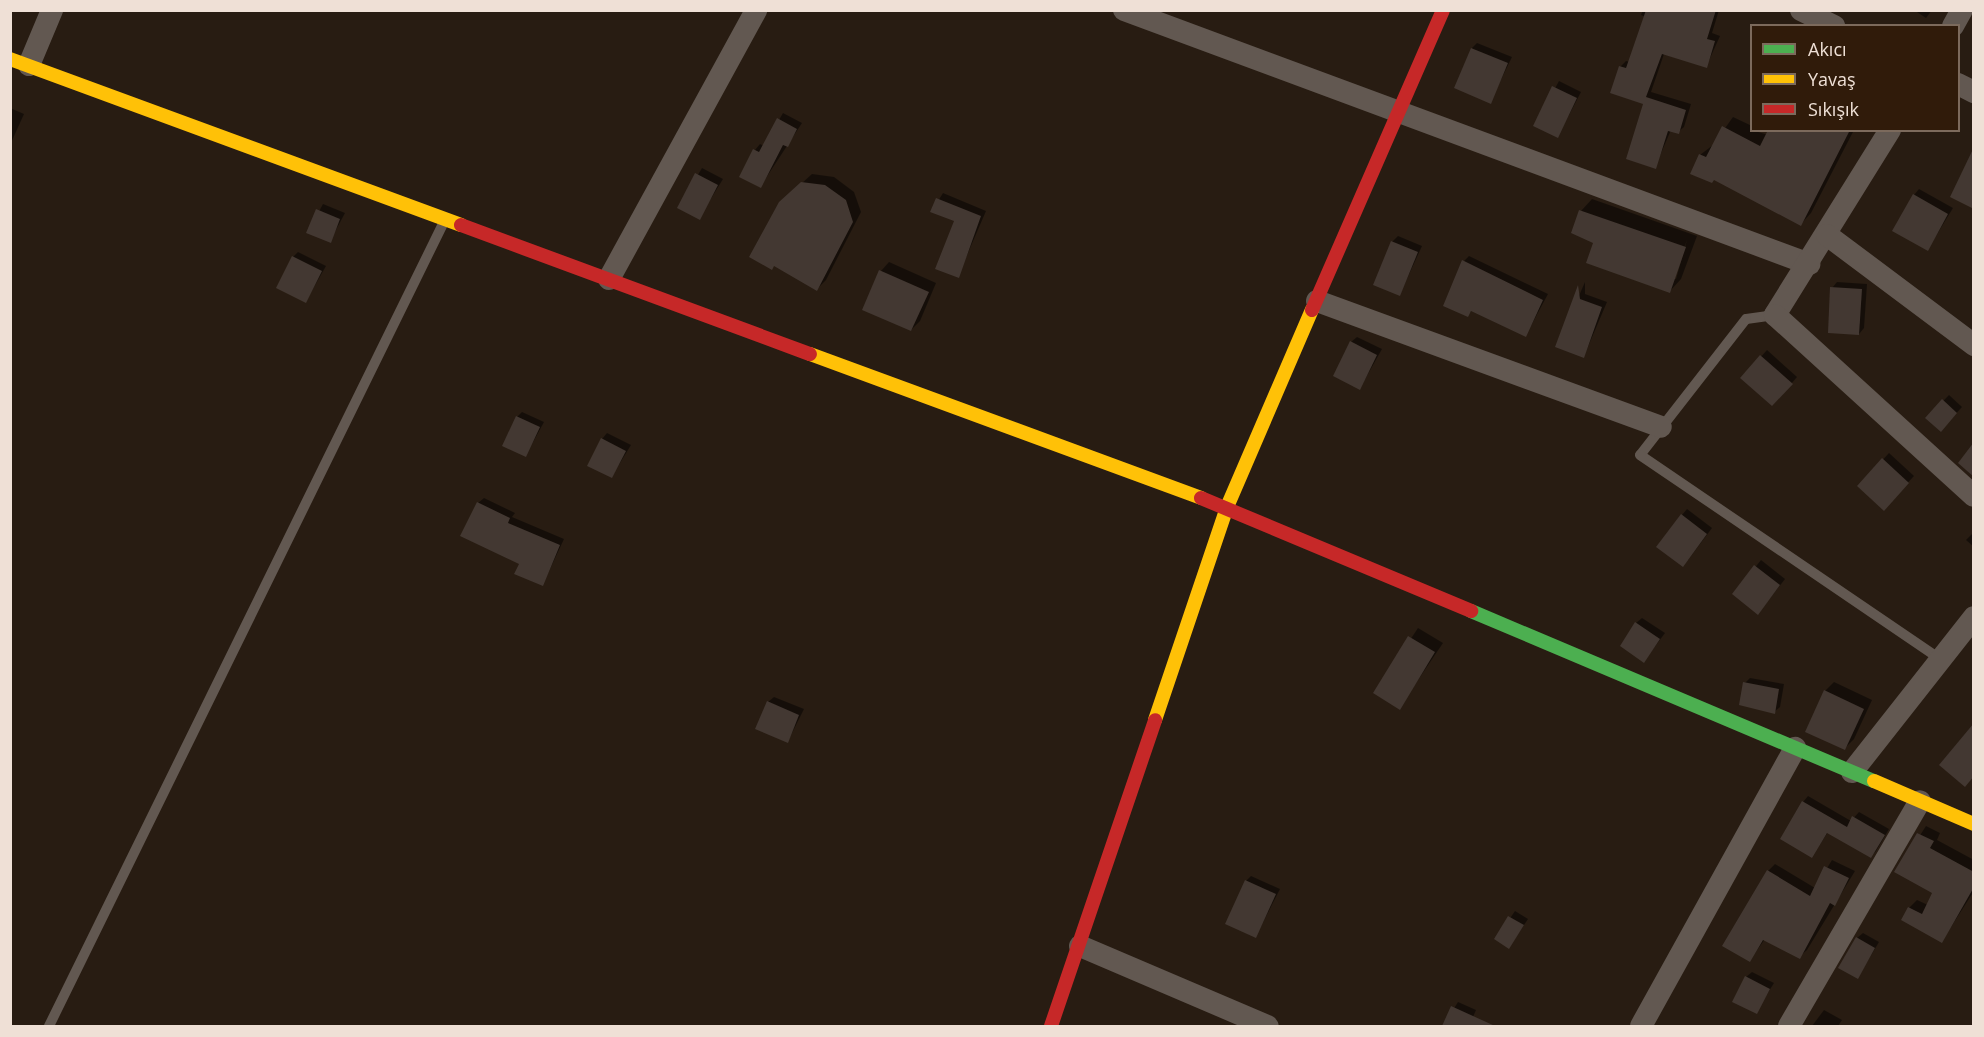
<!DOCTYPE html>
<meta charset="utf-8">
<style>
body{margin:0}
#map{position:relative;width:1984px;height:1037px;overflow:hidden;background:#281c12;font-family:"Open Sans",sans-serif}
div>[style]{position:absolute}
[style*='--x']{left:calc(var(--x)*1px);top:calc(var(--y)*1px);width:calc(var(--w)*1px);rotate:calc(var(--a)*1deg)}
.shadow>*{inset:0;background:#0007}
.building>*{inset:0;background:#433832}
.lane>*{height:10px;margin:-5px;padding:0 5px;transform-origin:5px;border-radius:5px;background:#625851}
.street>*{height:22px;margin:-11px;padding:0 11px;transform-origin:11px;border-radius:11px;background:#625851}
.fast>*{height:14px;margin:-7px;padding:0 7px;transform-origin:7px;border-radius:7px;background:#4caf50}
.slow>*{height:14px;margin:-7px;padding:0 7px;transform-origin:7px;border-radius:7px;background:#ffc107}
.jam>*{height:14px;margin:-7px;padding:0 7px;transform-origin:7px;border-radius:7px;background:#c62828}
span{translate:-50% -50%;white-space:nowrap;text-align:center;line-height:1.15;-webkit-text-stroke:4.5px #301b0a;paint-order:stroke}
.frame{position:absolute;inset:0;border:12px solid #efe0d6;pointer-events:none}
.legend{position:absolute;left:1750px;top:24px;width:210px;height:108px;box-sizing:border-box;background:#301b0a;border:2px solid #7c6a5c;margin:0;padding:8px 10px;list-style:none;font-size:18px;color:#efe0d6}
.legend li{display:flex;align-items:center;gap:12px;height:30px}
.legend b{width:30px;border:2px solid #7c6a5c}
</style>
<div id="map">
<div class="shadow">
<div style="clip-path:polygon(1643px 10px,1719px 10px,1712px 33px,1720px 36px,1706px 67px,1664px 54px,1651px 92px,1691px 104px,1684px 127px,1678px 132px,1671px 130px,1655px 167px,1645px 103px,1620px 67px,1626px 61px,1630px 62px,1646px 17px,1641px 15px)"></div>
<div style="clip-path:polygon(1914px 10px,1932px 10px,1926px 18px)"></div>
<div style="clip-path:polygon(1477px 43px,1512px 57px,1490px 102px,1472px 48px)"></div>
<div style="clip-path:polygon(1559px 81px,1581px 92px,1558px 136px,1535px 125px)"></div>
<div style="clip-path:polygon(10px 108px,24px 114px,10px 145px)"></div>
<div style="clip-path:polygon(783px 113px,802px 123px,760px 187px,741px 176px,755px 150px,760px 144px,764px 146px)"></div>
<div style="clip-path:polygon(1733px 117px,1752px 126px,1752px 130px,1768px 135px,1770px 130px,1854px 130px,1811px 213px,1801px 224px,1700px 155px,1713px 145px)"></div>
<div style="clip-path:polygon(702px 168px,723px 179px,699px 218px,679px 207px)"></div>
<div style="clip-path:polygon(812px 174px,834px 177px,854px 192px,861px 212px,826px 280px,817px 289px,790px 194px)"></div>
<div style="clip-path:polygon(1919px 189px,1953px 208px,1928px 249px,1914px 195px)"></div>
<div style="clip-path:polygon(943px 193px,986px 211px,958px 276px,956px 221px,932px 211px)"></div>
<div style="clip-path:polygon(evenodd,1592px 199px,1697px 236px,1681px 279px,1670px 291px,1595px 242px,1581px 211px,1592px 199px,1687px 240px,1676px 279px,1673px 279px,1687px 240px)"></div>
<div style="clip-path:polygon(323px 204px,345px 213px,330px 241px,308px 232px)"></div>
<div style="clip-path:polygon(1398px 236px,1422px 246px,1400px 294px,1392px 242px)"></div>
<div style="clip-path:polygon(298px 252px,326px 266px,306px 301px,293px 257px)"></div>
<div style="clip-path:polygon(1469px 256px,1548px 294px,1526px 335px,1472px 310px,1468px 315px,1464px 261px)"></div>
<div style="clip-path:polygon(889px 262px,936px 283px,920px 321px,911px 330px,881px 271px)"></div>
<div style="clip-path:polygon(1585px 282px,1585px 294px,1607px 302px,1584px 356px,1557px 346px)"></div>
<div style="clip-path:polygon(1837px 282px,1867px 284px,1864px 328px,1859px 334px,1832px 288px)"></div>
<div style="clip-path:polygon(1357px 337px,1382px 349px,1360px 388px,1351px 342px)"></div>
<div style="clip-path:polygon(1767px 350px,1797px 377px,1778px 399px,1742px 378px)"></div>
<div style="clip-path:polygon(1949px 395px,1962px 407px,1941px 430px,1927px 418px)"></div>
<div style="clip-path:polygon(522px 412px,544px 422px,526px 455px,517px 417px)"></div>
<div style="clip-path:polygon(607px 433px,631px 445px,612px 476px,602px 439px)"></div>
<div style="clip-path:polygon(1889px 453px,1914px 476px,1889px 503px,1859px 486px)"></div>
<div style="clip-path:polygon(484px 498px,515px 513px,512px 517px,564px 539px,543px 584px,521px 563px,478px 503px)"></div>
<div style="clip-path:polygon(1687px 509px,1712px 528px,1688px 560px,1682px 515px)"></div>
<div style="clip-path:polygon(1974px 532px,1974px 547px,1966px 540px)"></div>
<div style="clip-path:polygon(1761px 560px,1785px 579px,1763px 607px,1734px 594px)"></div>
<div style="clip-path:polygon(1642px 618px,1665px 633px,1644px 661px,1636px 623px)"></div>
<div style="clip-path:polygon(1418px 628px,1443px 643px,1399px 708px,1375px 693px)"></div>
<div style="clip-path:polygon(1750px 678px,1784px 684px,1780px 707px,1774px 712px,1745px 683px)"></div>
<div style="clip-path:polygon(1834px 682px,1872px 700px,1854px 739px,1845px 748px,1807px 731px,1825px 691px)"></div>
<div style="clip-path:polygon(774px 697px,804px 709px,788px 741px,768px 702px)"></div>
<div style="clip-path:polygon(1808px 796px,1851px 821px,1859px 812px,1889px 829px,1876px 851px,1871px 856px,1828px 832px,1812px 856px,1803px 802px)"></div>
<div style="clip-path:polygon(1926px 826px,1940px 833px,1937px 840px,1974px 860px,1974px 891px,1942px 941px,1909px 908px,1917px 900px,1928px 905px,1934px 893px,1897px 871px)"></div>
<div style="clip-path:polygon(1832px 860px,1855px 871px,1807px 950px,1799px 957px,1765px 939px,1750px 960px,1768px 871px,1775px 864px,1815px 888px)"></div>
<div style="clip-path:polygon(1251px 876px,1280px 889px,1256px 936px,1246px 881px)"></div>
<div style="clip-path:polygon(1515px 911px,1528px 919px,1509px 947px,1496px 939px)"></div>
<div style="clip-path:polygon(1863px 933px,1879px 942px,1858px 977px,1857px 938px)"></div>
<div style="clip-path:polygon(1752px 972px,1774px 983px,1756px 1012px,1746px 977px)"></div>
<div style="clip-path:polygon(1458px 1002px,1476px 1010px,1469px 1026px,1443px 1026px)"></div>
<div style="clip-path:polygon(1824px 1010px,1842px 1020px,1838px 1026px,1812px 1026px)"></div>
</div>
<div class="building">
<div style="clip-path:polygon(1646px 10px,1716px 10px,1707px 39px,1715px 41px,1707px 68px,1662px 54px,1646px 97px,1686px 110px,1679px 134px,1668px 131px,1656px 169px,1626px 159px,1643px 104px,1610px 93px,1619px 66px,1626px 68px)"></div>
<div style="clip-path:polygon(1471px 48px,1508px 63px,1491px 104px,1454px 88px)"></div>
<div style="clip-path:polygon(1552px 86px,1577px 98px,1558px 138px,1533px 126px)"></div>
<div style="clip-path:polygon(777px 118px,797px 129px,788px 147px,783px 145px,761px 188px,739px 177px,753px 149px,759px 152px)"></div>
<div style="clip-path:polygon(1722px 126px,1760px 146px,1768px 130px,1850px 130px,1801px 226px,1714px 180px,1712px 183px,1690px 174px,1699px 154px,1706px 157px)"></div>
<div style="clip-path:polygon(1974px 147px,1974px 209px,1950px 197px)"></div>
<div style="clip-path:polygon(695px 173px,718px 185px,700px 220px,677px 208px)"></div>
<div style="clip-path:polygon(801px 182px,825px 185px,846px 200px,853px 222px,817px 291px,774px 266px,772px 270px,749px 257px,779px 202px)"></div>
<div style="clip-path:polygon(1913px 194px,1948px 214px,1928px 251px,1892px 231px)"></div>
<div style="clip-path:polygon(936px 198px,981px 216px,959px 278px,935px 269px,954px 221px,930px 212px)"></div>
<div style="clip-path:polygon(316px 209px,340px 219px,331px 243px,306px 233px)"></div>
<div style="clip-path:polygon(1579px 210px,1686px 247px,1670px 293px,1586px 263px,1593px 243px,1571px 233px)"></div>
<div style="clip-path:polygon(1391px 241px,1418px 252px,1400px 296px,1373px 285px)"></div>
<div style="clip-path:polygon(292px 256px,322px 271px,306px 303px,276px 288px)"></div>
<div style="clip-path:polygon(1462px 260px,1543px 300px,1526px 337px,1471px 311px,1468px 317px,1443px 306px)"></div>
<div style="clip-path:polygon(879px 270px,929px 292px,911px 331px,862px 310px)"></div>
<div style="clip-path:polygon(1578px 285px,1580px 299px,1602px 307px,1584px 358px,1555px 347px)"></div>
<div style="clip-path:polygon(1830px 287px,1862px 289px,1859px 335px,1828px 333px)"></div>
<div style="clip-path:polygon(1350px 341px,1377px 355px,1360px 390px,1333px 376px)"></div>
<div style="clip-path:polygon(1760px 355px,1793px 384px,1772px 406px,1740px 378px)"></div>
<div style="clip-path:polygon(1942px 399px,1957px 413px,1941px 432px,1925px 418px)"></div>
<div style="clip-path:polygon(516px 416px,540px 427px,526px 457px,502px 446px)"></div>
<div style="clip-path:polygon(601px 438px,626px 451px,612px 478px,587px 466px)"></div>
<div style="clip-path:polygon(1974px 442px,1974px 477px,1958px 463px)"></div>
<div style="clip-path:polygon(1882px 458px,1909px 483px,1884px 511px,1857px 486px)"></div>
<div style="clip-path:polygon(477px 502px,510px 518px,508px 523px,560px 545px,543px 586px,514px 574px,519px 564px,460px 536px)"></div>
<div style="clip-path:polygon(1681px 514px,1707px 534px,1683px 567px,1656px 547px)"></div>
<div style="clip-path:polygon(1754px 565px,1780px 585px,1758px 615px,1732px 594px)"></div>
<div style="clip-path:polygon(1635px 622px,1660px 639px,1644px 663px,1620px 646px)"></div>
<div style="clip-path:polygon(1408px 636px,1435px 652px,1400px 710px,1373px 693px)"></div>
<div style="clip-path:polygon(1743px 682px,1779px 689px,1775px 714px,1739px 705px)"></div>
<div style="clip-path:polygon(1824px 690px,1864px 709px,1845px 750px,1805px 732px)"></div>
<div style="clip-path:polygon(767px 701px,799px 715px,788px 743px,755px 729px)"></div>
<div style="clip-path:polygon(1974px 723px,1974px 776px,1965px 787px,1939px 765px)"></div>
<div style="clip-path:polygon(1802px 801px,1847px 827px,1852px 816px,1885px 835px,1871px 858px,1827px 833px,1812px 858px,1780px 839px)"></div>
<div style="clip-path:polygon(1917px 833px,1934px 841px,1930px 848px,1974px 872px,1974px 887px,1942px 943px,1901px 920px,1908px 907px,1922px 914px,1932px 893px,1894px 872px)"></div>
<div style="clip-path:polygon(1824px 866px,1849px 878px,1835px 906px,1830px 903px,1800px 959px,1763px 940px,1750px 962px,1722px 946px,1767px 870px,1810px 896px)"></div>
<div style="clip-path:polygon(1245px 880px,1276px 894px,1256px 938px,1225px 924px)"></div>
<div style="clip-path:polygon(1508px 916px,1524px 925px,1509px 949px,1494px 939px)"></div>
<div style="clip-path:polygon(1856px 937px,1875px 948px,1858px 979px,1838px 968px)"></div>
<div style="clip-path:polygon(1745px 976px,1770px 989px,1757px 1014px,1732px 1002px)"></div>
<div style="clip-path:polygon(1451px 1006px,1495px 1026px,1442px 1026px)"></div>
</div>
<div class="lane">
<div style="--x:1775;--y:315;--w:29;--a:172"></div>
<div style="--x:1746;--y:319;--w:172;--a:127.9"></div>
<div style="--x:1640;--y:455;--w:363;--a:34.2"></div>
<div style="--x:49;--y:1026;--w:896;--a:-63.84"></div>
</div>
<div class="street">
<div style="--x:1124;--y:10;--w:731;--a:20.34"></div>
<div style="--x:1801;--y:10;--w:37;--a:26"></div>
<div style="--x:1953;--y:26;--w:18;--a:-61"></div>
<div style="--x:29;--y:65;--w:60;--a:-67.3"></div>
<div style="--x:1958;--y:84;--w:18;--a:27"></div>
<div style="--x:1890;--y:130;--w:218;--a:121.9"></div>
<div style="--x:1775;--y:315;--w:269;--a:42.3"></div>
<div style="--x:1827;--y:235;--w:184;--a:36.8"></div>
<div style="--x:609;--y:279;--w:307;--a:-61.3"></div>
<div style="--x:1317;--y:301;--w:366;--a:20.1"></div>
<div style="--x:1852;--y:772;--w:197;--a:-51.8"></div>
<div style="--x:1080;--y:946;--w:204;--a:23.1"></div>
<div style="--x:1641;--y:1026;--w:318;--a:-61"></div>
<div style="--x:1789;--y:1026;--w:260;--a:-59.8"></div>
</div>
<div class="fast">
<div style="--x:1471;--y:611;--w:437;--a:22.9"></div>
</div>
<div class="slow">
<div style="--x:10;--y:59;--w:481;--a:20.2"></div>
<div style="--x:810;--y:354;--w:417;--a:20.2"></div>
<div style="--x:1155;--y:720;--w:225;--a:-71.3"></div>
<div style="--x:1227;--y:507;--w:215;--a:-66.7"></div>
<div style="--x:1874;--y:781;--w:109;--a:23.3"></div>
</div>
<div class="jam">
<div style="--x:461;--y:225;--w:372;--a:20.3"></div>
<div style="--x:1312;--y:310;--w:327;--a:-66.4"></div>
<div style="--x:1201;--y:498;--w:293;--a:22.7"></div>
<div style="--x:1051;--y:1026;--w:323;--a:-71.2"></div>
</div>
<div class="frame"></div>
<ul class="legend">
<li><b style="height:8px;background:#4caf50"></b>Akıcı</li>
<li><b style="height:8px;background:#ffc107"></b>Yavaş</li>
<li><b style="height:8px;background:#c62828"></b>Sıkışık</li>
</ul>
</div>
